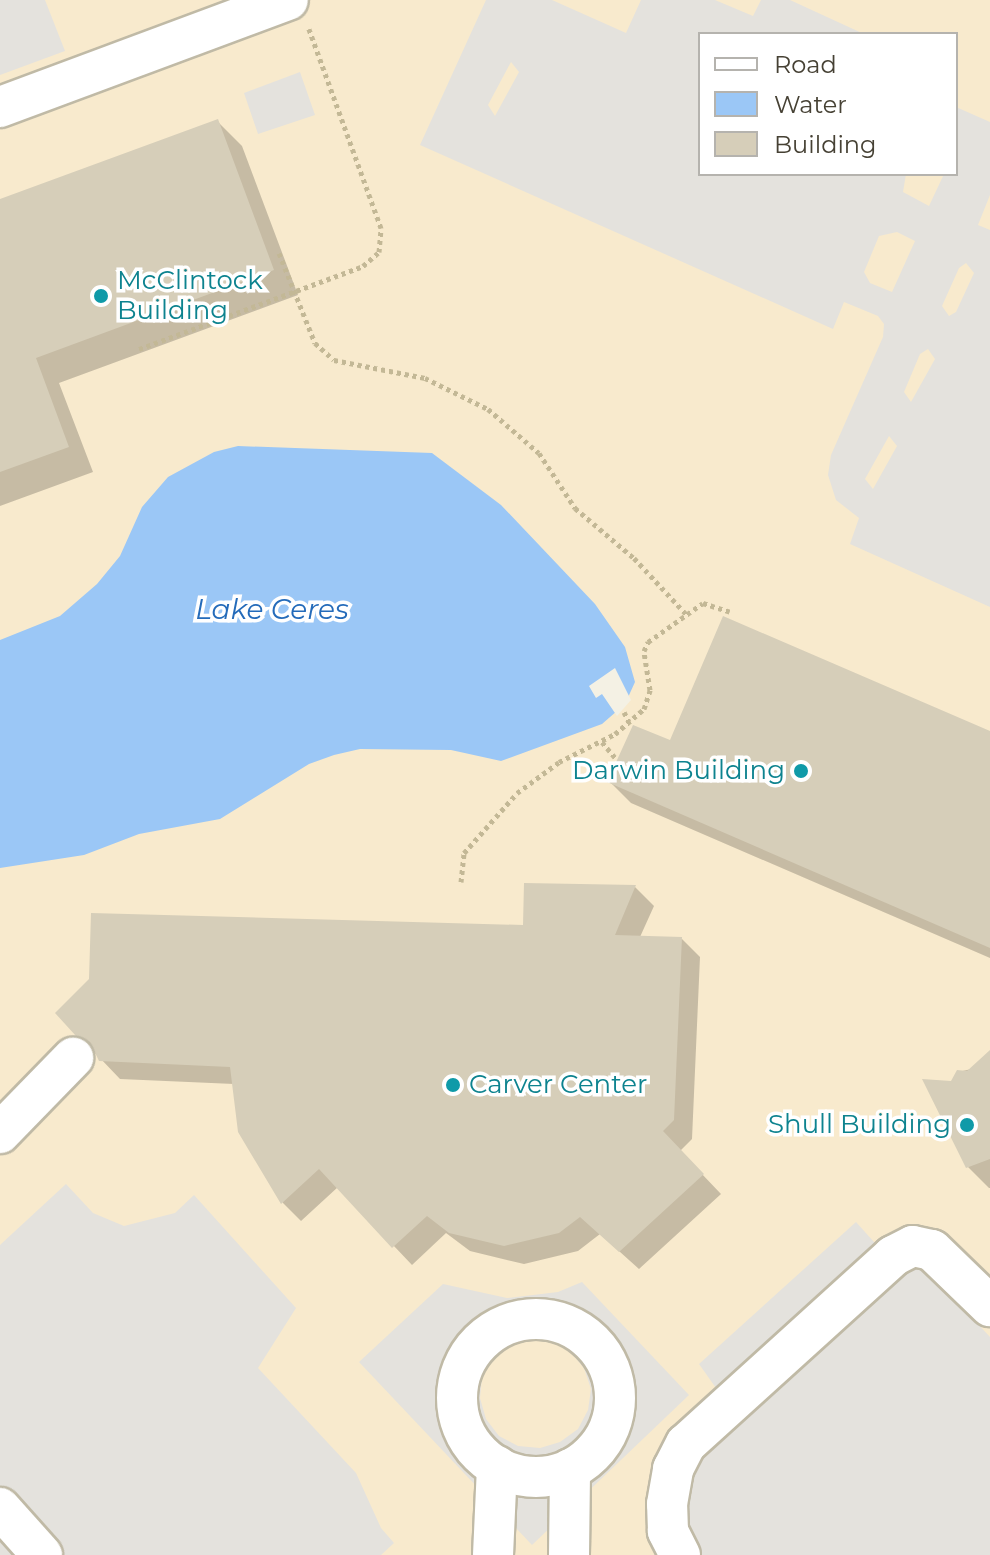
<!DOCTYPE html>
<style>
body{margin:0}
#map{position:relative;width:990px;height:1555px;overflow:hidden;background:#f4f1e4;font-family:Montserrat,sans-serif}
div>[style]{position:absolute}
[style*='--x']{left:calc(var(--x)*1px);top:calc(var(--y)*1px);width:calc(var(--w)*1px);rotate:calc(var(--a)*1deg)}
.commercial>*{inset:0;background:#f8eacd}
.parking>*{inset:0;background:#e4e2dd}
.water>*{inset:0;background:#9bc7f6}
.pier>*{inset:0;background:#f4f1e4}
.shadow>*{inset:0;background:#0003}
.building>*{inset:0;background:#d6ceb9}
.path>*{height:5px;margin-top:-2.5px;transform-origin:0;background:repeating-linear-gradient(90deg,#c3b896 0 4px,transparent 0 8px)}
.roads{filter:drop-shadow(2px 0 #c0baa6) drop-shadow(-2px 0 #c0baa6) drop-shadow(0 2px #c0baa6) drop-shadow(0 -2px #c0baa6)}
.minor>*{height:40px;margin:-20px;padding:0 20px;transform-origin:20px;border-radius:20px;background:#fff}
.minor>.ring{margin:-20px;padding:0;box-sizing:content-box;background:none;border:40px solid #fff;border-radius:50%}
.dots>*{width:22px;height:22px;translate:-50% -50%;box-sizing:border-box;border:4px solid #fff;border-radius:50%}
span{translate:-50% -50%;white-space:nowrap;text-align:center;line-height:1.15;-webkit-text-stroke:7px #fff;paint-order:stroke}
.culture-label{font-size:26px;color:#0d838f}
.left{translate:0 -50%;text-align:left}
.right{translate:-100% -50%;text-align:right}
.water-label{font-size:28px;color:#246bba;font-style:italic}
.legend{position:absolute;left:698px;top:32px;width:260px;height:144px;box-sizing:border-box;background:#fff;border:2px solid #b5b3ae;margin:0;padding:10px 14px;list-style:none;font-size:24px;color:#464134}
.legend li{display:flex;align-items:center;gap:16px;height:40px}
.legend b{width:40px;border:2px solid #b5b3ae}
</style>
<div id="map">
<div class="commercial">
<div style="clip-path:polygon(evenodd,0 0,990px 0,990px 1555px,0 1555px,0 0,700px 34px,956px 34px,956px 174px,700px 174px,700px 34px)"></div>
</div>
<div class="parking">
<div style="clip-path:polygon(0 0,45px 0,65px 51px,0 75px)"></div>
<div style="clip-path:polygon(evenodd,486px 0,552px 0,626px 33px,641px 0,715px 0,753px 16px,761px 0,790px 0,864px 34px,700px 34px,700px 174px,906px 174px,903px 192px,929px 206px,944px 174px,956px 174px,956px 107px,990px 122px,990px 195px,978px 225px,990px 230px,990px 607px,850px 544px,859px 518px,836px 500px,828px 475px,831px 455px,883px 337px,884px 324px,878px 316px,844px 302px,833px 329px,420px 145px,486px 0,511px 62px,519px 72px,495px 116px,488px 105px,511px 62px,486px 0,897px 232px,915px 241px,892px 292px,870px 283px,864px 272px,879px 236px,897px 232px,486px 0,966px 263px,974px 273px,956px 312px,949px 316px,942px 306px,959px 268px,966px 263px,486px 0,928px 349px,935px 359px,911px 402px,904px 392px,920px 354px,928px 349px,486px 0,889px 436px,897px 446px,873px 489px,865px 479px,889px 436px)"></div>
<div style="clip-path:polygon(300px 72px,315px 115px,258px 134px,244px 93px)"></div>
<div style="clip-path:polygon(66px 1184px,93px 1213px,124px 1226px,175px 1213px,194px 1195px,296px 1308px,258px 1368px,356px 1473px,381px 1528px,394px 1543px,381px 1555px,0 1555px,0 1245px)"></div>
<div style="clip-path:polygon(856px 1222px,874px 1242px,921px 1263px,990px 1337px,990px 1555px,702px 1555px,682px 1518px,687px 1474px,700px 1458px,716px 1388px,699px 1364px)"></div>
<div style="clip-path:polygon(evenodd,582px 1282px,689px 1395px,532px 1545px,359px 1362px,443px 1284px,507px 1298px,558px 1292px,582px 1282px,530px 1338px,552px 1341px,570px 1351px,584px 1368px,591px 1389px,588px 1410px,578px 1429px,560px 1442px,540px 1448px,518px 1446px,499px 1436px,486px 1419px,480px 1398px,482px 1377px,492px 1358px,509px 1344px,530px 1338px)"></div>
</div>
<div class="water">
<div style="clip-path:polygon(238px 446px,432px 453px,501px 505px,595px 604px,625px 647px,635px 682px,625px 704px,602px 724px,501px 761px,451px 750px,360px 749px,334px 755px,309px 764px,220px 819px,139px 834px,84px 855px,0 868px,0 640px,60px 616px,97px 584px,120px 556px,142px 507px,168px 477px,214px 452px)"></div>
</div>
<div class="pier">
<div style="clip-path:polygon(615px 668px,631px 700px,617px 716px,602px 694px,596px 698px,589px 686px)"></div>
</div>
<div class="shadow">
<div style="clip-path:polygon(217px 121px,242px 146px,298px 295px,59px 383px,93px 472px,0 506px,0 201px)"></div>
<div style="clip-path:polygon(990px 733px,990px 958px,631px 803px,610px 782px,671px 743px)"></div>
<div style="clip-path:polygon(526px 885px,635px 887px,654px 906px,640px 937px,682px 939px,700px 957px,692px 1139px,680px 1151px,721px 1194px,639px 1269px,600px 1234px,578px 1251px,524px 1264px,470px 1251px,446px 1233px,412px 1265px,338px 1187px,301px 1221px,283px 1203px,240px 1132px,234px 1084px,120px 1079px,77px 1034px,525px 927px)"></div>
<div style="clip-path:polygon(990px 1060px,990px 1188px,989px 1188px,968px 1167px,952px 1083px,958px 1072px,985px 1066px)"></div>
</div>
<div class="building">
<div style="clip-path:polygon(218px 119px,274px 270px,36px 358px,69px 447px,0 472px,0 199px)"></div>
<div style="clip-path:polygon(723px 616px,990px 731px,990px 948px,607px 782px,633px 725px,670px 740px)"></div>
<div style="clip-path:polygon(524px 883px,636px 885px,615px 935px,682px 937px,674px 1120px,663px 1131px,704px 1174px,619px 1252px,580px 1217px,559px 1233px,504px 1246px,449px 1233px,427px 1216px,392px 1248px,319px 1169px,281px 1204px,238px 1132px,230px 1067px,99px 1061px,90px 1042px,76px 1036px,55px 1013px,89px 979px,91px 913px,523px 925px)"></div>
<div style="clip-path:polygon(990px 1050px,990px 1159px,966px 1168px,922px 1079px,951px 1081px,957px 1070px,967px 1071px)"></div>
</div>
<div class="path">
<div style="--x:279;--y:253;--w:97;--a:68.2"></div>
<div style="--x:315;--y:343;--w:25;--a:42"></div>
<div style="--x:334;--y:360;--w:93;--a:11.2"></div>
<div style="--x:425;--y:378;--w:70;--a:26.2"></div>
<div style="--x:488;--y:409;--w:67;--a:40.8"></div>
<div style="--x:539;--y:453;--w:66;--a:56.8"></div>
<div style="--x:575;--y:508;--w:77;--a:40.3"></div>
<div style="--x:634;--y:558;--w:78;--a:47.1"></div>
<div style="--x:139;--y:349;--w:239;--a:-20.3"></div>
<div style="--x:363;--y:266;--w:21;--a:-41"></div>
<div style="--x:379;--y:252;--w:24;--a:-85"></div>
<div style="--x:381;--y:228;--w:212;--a:-109.9"></div>
<div style="--x:624;--y:712;--w:11;--a:63"></div>
<div style="--x:602;--y:742;--w:23;--a:50"></div>
<div style="--x:461;--y:882;--w:29;--a:-84"></div>
<div style="--x:464;--y:853;--w:80;--a:-48.5"></div>
<div style="--x:517;--y:793;--w:52;--a:-36.4"></div>
<div style="--x:559;--y:762;--w:63;--a:-26.6"></div>
<div style="--x:615;--y:734;--w:38;--a:-41"></div>
<div style="--x:644;--y:709;--w:20;--a:-72"></div>
<div style="--x:650;--y:690;--w:39;--a:-99"></div>
<div style="--x:644;--y:651;--w:10;--a:-66"></div>
<div style="--x:648;--y:642;--w:67;--a:-35.3"></div>
<div style="--x:703;--y:603;--w:28;--a:18"></div>
</div>
<div class="roads">
<div class="minor">
<div style="--x:0;--y:107;--w:307;--a:-20.4"></div>
<div style="--x:0;--y:1133;--w:105;--a:-45.8"></div>
<div class="ring" style="left:457px;top:1319px;width:118px;height:118px"></div>
<div style="--x:0;--y:1508;--w:63;--a:48.2"></div>
<div style="--x:493;--y:1555;--w:89;--a:-87.4"></div>
<div style="--x:569;--y:1555;--w:86;--a:-89.3"></div>
<div style="--x:680;--y:1555;--w:27;--a:-117"></div>
<div style="--x:668;--y:1531;--w:27;--a:-92"></div>
<div style="--x:667;--y:1504;--w:36;--a:-80"></div>
<div style="--x:673;--y:1469;--w:28;--a:-63"></div>
<div style="--x:686;--y:1444;--w:280;--a:-42.2"></div>
<div style="--x:893;--y:1256;--w:22;--a:-27"></div>
<div style="--x:913;--y:1246;--w:19;--a:12"></div>
<div style="--x:932;--y:1250;--w:81;--a:44"></div>
</div>
</div>
<div class="dots">
<div style="left:101px;top:296px;background:#0f9aa8"></div>
<div style="left:801px;top:771px;background:#0f9aa8"></div>
<div style="left:453px;top:1085px;background:#0f9aa8"></div>
<div style="left:967px;top:1125px;background:#0f9aa8"></div>
</div>
<div class="culture-label">
<span class="left" style="left:117px;top:296px">McClintock<br>Building</span>
<span class="right" style="left:785px;top:771px">Darwin Building</span>
<span class="left" style="left:469px;top:1085px">Carver Center</span>
<span class="right" style="left:951px;top:1125px">Shull Building</span>
</div>
<div class="water-label">
<span style="left:272px;top:609px">Lake Ceres</span>
</div>
<ul class="legend">
<li><b style="height:10px;background:#fff"></b>Road</li>
<li><b style="height:22px;background:#9bc7f6"></b>Water</li>
<li><b style="height:22px;background:#d6ceb9"></b>Building</li>
</ul>
</div>
